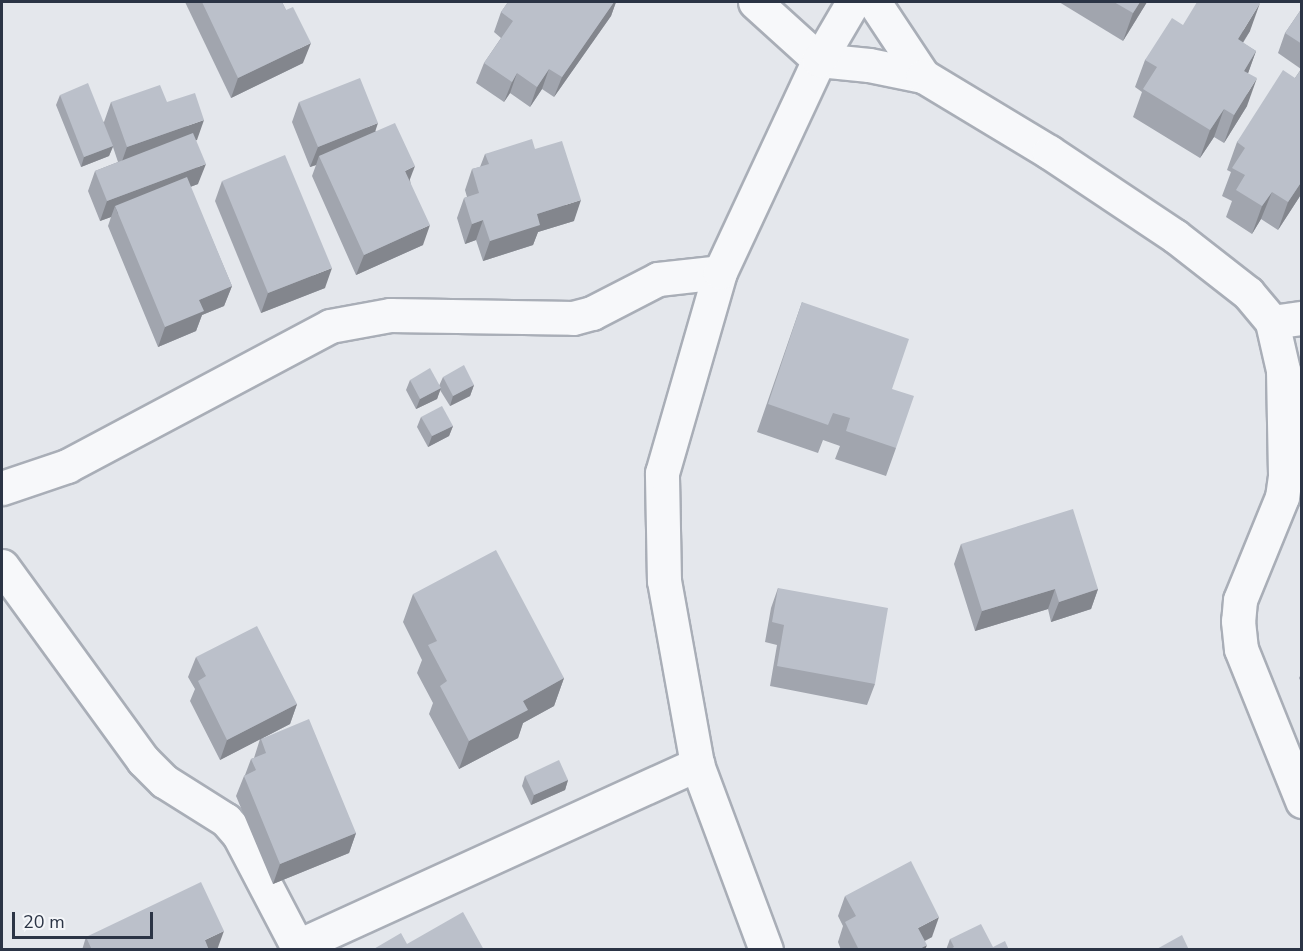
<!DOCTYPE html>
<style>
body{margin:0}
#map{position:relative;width:1303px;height:951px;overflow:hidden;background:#e4e7ec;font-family:"Nunito Sans",sans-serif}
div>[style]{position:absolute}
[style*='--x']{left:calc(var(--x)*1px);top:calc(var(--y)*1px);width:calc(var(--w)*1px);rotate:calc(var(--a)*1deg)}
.roads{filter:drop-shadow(2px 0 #a9aeb7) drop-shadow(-2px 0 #a9aeb7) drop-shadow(0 2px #a9aeb7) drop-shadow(0 -2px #a9aeb7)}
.street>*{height:33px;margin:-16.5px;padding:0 16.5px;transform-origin:16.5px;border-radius:16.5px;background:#f7f8fa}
.wall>*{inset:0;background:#a1a5ae}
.shaded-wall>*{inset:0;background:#83868d}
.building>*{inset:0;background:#bbc0ca}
span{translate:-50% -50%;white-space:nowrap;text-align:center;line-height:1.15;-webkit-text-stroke:4.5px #f4f6f9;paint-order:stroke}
.frame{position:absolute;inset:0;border:3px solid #2b3445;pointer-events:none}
.scale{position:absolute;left:12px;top:912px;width:141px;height:27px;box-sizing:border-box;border:3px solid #2b3445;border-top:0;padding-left:8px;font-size:18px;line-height:21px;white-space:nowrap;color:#2b3445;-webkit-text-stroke:4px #f4f6f9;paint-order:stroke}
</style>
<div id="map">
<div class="roads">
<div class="street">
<div style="--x:755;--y:2;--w:86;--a:42.2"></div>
<div style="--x:819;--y:60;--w:50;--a:5.7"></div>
<div style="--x:869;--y:65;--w:55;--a:11.5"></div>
<div style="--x:874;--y:2;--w:89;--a:56.5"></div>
<div style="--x:923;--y:76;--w:147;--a:31.1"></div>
<div style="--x:1049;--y:152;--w:151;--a:33.7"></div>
<div style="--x:1175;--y:236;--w:93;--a:38"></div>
<div style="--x:1248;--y:293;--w:38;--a:50"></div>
<div style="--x:1272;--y:322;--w:49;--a:77.1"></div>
<div style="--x:1283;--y:370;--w:106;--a:88.9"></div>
<div style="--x:1285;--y:476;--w:21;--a:98"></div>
<div style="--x:1282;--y:497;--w:111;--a:112.2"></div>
<div style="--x:1240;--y:600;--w:21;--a:95"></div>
<div style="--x:1238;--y:621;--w:28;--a:84"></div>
<div style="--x:1241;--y:649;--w:164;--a:68.1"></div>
<div style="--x:1272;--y:322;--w:30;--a:-8"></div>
<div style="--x:2;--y:488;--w:69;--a:-18.7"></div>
<div style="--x:67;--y:466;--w:298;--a:-28"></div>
<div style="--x:330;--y:326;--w:61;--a:-10.4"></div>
<div style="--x:390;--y:315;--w:183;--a:0.9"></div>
<div style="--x:573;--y:318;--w:20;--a:-15"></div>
<div style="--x:592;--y:313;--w:74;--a:-27.3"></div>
<div style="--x:658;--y:279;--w:62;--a:-6.4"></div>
<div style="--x:2;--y:566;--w:240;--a:54"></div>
<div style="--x:143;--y:760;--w:30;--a:45"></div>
<div style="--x:164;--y:781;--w:73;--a:32.2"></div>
<div style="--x:226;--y:820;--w:20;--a:49"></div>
<div style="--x:239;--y:835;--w:130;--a:62.4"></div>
<div style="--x:298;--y:946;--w:439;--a:-24.5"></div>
<div style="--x:766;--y:950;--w:198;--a:-110.4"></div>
<div style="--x:697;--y:764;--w:186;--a:-100.2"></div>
<div style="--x:664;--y:581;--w:108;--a:-91.1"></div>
<div style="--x:662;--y:473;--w:209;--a:-73.9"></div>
<div style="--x:720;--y:272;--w:234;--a:-65"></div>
<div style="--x:819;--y:60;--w:67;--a:-59.6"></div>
</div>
</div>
<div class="wall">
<div style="clip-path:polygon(185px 2px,282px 2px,286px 10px,303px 63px,231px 98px)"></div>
<div style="clip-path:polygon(508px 2px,616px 2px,611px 16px,554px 97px,542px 89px,530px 107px,510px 93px,504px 102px,476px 83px,484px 63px,501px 38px,494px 32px,501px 12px)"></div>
<div style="clip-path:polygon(1059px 2px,1147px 2px,1123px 41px)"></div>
<div style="clip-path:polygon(1302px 8px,1302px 193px,1278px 230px,1261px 219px,1252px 234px,1226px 217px,1232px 201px,1222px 196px,1231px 172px,1227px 170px,1237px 142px,1295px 78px,1301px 69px,1278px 53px,1285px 33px)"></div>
<div style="clip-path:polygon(1183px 25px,1250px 31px,1243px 43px,1256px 51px,1248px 73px,1247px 106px,1224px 143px,1214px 137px,1200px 158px,1133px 117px,1142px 92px,1135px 87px,1145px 60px)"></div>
<div style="clip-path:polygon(60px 95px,104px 122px,111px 102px,167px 102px,197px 140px,196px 140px,198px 184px,190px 187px,232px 286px,224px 306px,202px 315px,196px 331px,158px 347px,108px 226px,111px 217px,100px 221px,88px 191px,95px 171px,118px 162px,113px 147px,109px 156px,81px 167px,56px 105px)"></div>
<div style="clip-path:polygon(299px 102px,376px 131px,410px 180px,423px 245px,356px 275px,312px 176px,316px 165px,310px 167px,292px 122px)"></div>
<div style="clip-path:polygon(535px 149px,574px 221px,538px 232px,533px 245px,483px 261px,476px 240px,465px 244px,457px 218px,464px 198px,467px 197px,465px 190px,472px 169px,480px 167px,485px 154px)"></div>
<div style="clip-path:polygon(222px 181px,325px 288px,261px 313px,215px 201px)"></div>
<div style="clip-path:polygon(802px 302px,892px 389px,896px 448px,886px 476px,835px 459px,840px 446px,823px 440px,818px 453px,757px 432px)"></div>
<div style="clip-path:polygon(443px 377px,474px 385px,470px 396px,450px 406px,440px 390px,437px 399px,416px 409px,406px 390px,410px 380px,439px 386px)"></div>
<div style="clip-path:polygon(421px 417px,453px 426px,449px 436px,428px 447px,417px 427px)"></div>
<div style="clip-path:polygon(961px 544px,1098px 589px,1091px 609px,1051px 622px,1048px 609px,975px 631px,954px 564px)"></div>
<div style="clip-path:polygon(778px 588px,875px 684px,867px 705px,770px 686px,777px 645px,765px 642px,771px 608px)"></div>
<div style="clip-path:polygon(413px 594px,564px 678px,554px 706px,523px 723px,518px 738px,459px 769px,429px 714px,433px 703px,417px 673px,422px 660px,403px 622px)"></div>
<div style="clip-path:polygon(196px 657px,297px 704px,290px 724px,263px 738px,356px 833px,349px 853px,273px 884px,236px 796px,244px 776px,245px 775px,251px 759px,254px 758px,260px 739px,220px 760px,190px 701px,195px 689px,188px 677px)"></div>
<div style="clip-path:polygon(1302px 672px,1302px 684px,1299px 678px)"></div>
<div style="clip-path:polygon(525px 776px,568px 780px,565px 790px,531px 805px,522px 786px)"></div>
<div style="clip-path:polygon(845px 896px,932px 937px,925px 941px,925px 950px,841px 950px,838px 942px,843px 926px,838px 916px)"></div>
<div style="clip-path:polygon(86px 937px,217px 950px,82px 950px)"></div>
<div style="clip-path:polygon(950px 939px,993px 947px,1009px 950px,946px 950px)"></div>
</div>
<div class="shaded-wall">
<div style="clip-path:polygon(614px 2px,616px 2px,611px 16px,554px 97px,562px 77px)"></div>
<div style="clip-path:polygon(1140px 2px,1147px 2px,1123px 41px,1133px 13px)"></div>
<div style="clip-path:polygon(1260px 3px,1250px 31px,1227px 67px,1238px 39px)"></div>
<div style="clip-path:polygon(311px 43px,303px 63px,231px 98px,238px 78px)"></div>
<div style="clip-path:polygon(1256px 51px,1246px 79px,1244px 71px)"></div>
<div style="clip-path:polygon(549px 69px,542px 89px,530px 107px,537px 87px)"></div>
<div style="clip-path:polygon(517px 73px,510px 93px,504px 102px,512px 82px)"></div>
<div style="clip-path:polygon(1257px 78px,1247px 106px,1224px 143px,1234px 115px)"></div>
<div style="clip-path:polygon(1224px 109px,1214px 137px,1200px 158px,1210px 130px)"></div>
<div style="clip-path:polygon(204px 120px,197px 140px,120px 167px,127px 147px)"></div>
<div style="clip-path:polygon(378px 123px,371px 144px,319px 156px,316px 165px,310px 167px,318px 147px)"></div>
<div style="clip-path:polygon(113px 146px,109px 156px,81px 167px,84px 157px)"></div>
<div style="clip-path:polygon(206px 164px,198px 184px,118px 214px,115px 206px,111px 217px,100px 221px,107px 201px)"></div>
<div style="clip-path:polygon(415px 166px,407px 187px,405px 171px)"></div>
<div style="clip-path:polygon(1302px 181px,1302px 193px,1278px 230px,1288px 202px)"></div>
<div style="clip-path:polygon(1272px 192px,1261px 219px,1252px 234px,1262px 206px)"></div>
<div style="clip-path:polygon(581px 200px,574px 221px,538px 232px,533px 245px,483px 261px,490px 241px,537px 214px)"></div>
<div style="clip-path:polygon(483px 220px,476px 240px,465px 244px,472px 224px)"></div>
<div style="clip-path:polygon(430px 225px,423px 245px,356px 275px,364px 255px)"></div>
<div style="clip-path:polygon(332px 268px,325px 288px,261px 313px,268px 293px)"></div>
<div style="clip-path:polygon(232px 286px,224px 306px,202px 315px,196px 331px,158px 347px,165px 327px,199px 300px)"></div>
<div style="clip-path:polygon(474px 385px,470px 396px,450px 406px,453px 396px)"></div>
<div style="clip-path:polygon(441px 388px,437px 399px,416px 409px,420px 399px)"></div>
<div style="clip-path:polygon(453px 426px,449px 436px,428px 447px,432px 436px)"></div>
<div style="clip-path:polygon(1055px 589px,1048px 609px,975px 631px,982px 611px)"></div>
<div style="clip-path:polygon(1098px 589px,1091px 609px,1051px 622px,1059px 602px)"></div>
<div style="clip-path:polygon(564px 678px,554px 706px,523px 723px,518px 738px,459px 769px,469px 741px,523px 701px)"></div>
<div style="clip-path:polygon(297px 704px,290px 724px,220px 760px,227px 740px)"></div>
<div style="clip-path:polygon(568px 780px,565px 790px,531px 805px,534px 795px)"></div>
<div style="clip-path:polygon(356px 833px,349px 853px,273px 884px,280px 864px)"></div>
<div style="clip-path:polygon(939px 917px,932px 937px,910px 948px,918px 928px)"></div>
<div style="clip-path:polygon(224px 931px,217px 950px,202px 950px,205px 940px)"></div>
<div style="clip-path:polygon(927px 945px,925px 950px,918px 950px)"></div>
</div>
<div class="building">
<div style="clip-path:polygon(202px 2px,282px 2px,286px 10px,293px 7px,311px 43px,238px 78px)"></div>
<div style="clip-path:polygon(508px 2px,614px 2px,562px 77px,549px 69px,537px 87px,517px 73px,512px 82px,484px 63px,513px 21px,501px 12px)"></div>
<div style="clip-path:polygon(1114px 2px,1140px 2px,1133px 13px)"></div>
<div style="clip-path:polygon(1197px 2px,1258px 2px,1260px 3px,1238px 39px,1256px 51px,1244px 71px,1257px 78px,1234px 115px,1224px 109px,1210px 130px,1143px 89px,1157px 67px,1145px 60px,1172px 18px,1183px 25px)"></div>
<div style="clip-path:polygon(1302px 8px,1302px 44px,1285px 33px)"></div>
<div style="clip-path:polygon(1302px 68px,1302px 181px,1288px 202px,1272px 192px,1262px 206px,1236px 190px,1245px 175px,1232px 168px,1245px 148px,1237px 142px,1283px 70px,1295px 78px)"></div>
<div style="clip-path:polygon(360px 78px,378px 123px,318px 147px,299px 102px)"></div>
<div style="clip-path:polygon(88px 83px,113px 146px,84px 157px,60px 95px)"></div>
<div style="clip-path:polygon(160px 85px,167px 102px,195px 93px,204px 120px,127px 147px,111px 102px)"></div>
<div style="clip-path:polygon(395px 123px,415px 166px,405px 171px,430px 225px,364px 255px,319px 156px)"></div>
<div style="clip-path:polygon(193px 133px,206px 164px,107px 201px,95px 171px)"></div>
<div style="clip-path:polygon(532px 139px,535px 149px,562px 141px,581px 200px,537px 214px,540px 225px,490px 241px,483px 220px,472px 224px,464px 198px,479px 193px,472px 169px,489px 164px,485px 154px)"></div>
<div style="clip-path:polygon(285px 155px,332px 268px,268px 293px,222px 181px)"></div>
<div style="clip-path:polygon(187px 177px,232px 286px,199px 300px,204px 311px,165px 327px,115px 206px)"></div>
<div style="clip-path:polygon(802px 302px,909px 339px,892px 389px,914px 396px,896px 448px,846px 431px,850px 418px,833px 413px,828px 425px,768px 404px)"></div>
<div style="clip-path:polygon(464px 365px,474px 385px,453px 396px,443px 377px)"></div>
<div style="clip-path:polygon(430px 368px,441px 388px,420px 399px,410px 380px)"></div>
<div style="clip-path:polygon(442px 406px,453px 426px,432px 436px,421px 417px)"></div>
<div style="clip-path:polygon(1073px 509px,1098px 589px,1059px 602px,1055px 589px,982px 611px,961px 544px)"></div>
<div style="clip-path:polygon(496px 550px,564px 678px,523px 701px,528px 710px,469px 741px,440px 686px,447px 681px,428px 645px,437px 641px,413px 594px)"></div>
<div style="clip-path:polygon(778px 588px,888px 608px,875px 684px,777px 666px,784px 625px,772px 622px)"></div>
<div style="clip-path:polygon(257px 626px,297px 704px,227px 740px,198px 681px,206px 676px,196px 657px)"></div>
<div style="clip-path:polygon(309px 719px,356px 833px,280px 864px,244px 776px,256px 770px,251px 759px,266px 753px,261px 739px)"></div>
<div style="clip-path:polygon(559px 760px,568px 780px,534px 795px,525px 776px)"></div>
<div style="clip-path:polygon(911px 861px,939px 917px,918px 928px,927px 945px,918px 950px,859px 950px,845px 922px,856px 916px,845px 896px)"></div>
<div style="clip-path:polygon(201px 882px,224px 931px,205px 940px,209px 950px,92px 950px,86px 937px)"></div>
<div style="clip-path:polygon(463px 912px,484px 950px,372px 950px,401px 933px,407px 944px)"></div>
<div style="clip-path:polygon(981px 924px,993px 947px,1005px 941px,1009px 950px,949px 950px,954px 947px,950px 939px)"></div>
<div style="clip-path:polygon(1182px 935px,1189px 950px,1155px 950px)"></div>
</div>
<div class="frame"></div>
<div class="scale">20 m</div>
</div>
